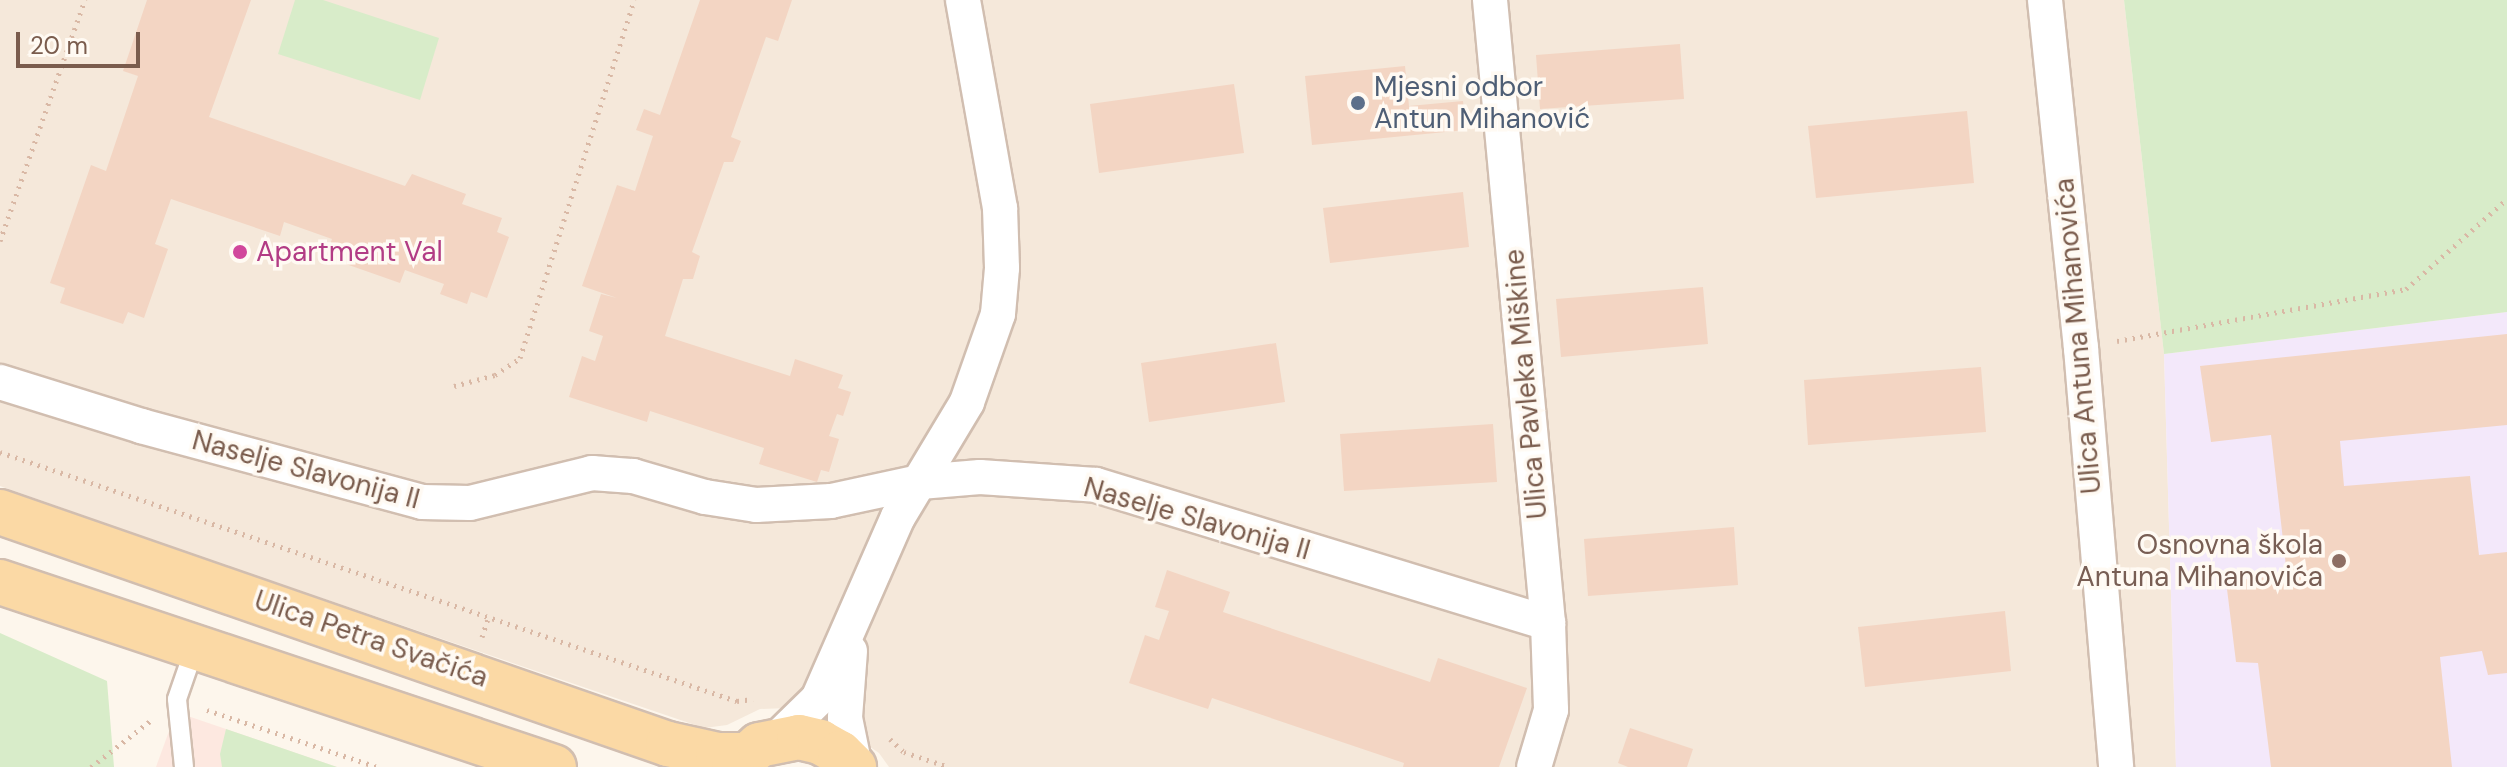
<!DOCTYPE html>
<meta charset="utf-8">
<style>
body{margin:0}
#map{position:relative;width:2507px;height:767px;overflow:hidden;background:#fdf6ec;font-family:"DM Sans",sans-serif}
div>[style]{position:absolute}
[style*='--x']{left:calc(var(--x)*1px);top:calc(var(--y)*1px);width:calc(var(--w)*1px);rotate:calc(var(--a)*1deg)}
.residential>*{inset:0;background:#f5e8da}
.commercial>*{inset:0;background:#fde8e0}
.education>*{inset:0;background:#f3e8fa}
.green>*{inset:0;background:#d8ecc9}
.building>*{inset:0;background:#f3d5c3}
.path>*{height:5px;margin-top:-2.5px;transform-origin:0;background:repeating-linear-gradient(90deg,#d9b8a5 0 2px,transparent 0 8px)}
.roads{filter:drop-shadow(2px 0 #d1beb0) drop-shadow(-2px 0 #d1beb0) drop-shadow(0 2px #d1beb0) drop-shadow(0 -2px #d1beb0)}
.service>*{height:18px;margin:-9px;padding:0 9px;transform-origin:9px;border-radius:9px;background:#fff}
.minor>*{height:34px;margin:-17px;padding:0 17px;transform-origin:17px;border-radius:17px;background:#fff}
.primary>*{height:44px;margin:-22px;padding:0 22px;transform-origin:22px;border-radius:22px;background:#fbd9a5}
.dots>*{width:22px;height:22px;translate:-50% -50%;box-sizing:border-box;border:4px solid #fffaf3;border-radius:50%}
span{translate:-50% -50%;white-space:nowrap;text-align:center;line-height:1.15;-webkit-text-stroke:7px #fffaf3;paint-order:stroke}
.service-label{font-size:28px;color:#4e5e75}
.left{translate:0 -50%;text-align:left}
.hotel-label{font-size:28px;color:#b23c85}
.street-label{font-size:28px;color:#7a5c4d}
.education-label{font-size:28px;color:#785e54}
.right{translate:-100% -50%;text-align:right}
.scale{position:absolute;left:16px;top:32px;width:124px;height:36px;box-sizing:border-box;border:4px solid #7a5c4d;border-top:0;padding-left:10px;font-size:24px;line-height:28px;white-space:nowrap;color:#7a5c4d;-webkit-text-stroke:6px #fffaf3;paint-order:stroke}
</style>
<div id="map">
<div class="residential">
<div style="clip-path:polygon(0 0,2124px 0,2164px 354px,2176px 767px,889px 767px,879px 753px,832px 721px,818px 716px,787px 708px,760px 709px,727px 725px,704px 728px,195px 555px,0 486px)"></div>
</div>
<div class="commercial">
<div style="clip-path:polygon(176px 712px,337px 767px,156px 767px)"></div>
</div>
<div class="education">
<div style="clip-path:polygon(2507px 312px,2507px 767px,2176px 767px,2164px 354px)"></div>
</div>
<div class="green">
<div style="clip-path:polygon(295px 0,323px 0,439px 38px,420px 100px,278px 54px)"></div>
<div style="clip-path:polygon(2124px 0,2507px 0,2507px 312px,2164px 354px)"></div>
<div style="clip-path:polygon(0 633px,107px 681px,114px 767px,0 767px)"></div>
<div style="clip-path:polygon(226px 729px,337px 767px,222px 767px,220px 754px)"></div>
</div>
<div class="building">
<div style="clip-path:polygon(147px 0,251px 0,209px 117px,405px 186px,412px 174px,466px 194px,462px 204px,502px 218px,497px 232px,509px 237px,487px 298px,471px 292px,467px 304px,440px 294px,444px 284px,405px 270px,400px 283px,326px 257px,332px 239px,284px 222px,280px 236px,171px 199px,155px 244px,168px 249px,144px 318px,128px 312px,123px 324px,60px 303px,65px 288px,50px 283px,91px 165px,106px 171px,138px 76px,123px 71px)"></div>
<div style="clip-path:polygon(700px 0,792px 0,778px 41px,766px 37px,731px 137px,741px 141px,733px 162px,724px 162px,692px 252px,700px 256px,693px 279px,683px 279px,665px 336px,790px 376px,795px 359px,843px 375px,838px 388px,851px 392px,843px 416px,837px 414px,829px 436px,839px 439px,829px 472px,821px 470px,817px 482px,759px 464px,764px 448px,650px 411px,647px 422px,569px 397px,582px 356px,595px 361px,603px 336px,589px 331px,601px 294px,617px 298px,582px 286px,617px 185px,635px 191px,653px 136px,636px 130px,644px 109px,660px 115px)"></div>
<div style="clip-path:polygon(1680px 44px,1684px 99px,1540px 109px,1536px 55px)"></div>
<div style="clip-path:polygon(1405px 66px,1409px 106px,1463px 101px,1466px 130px,1312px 145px,1305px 76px)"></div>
<div style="clip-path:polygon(1234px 84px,1244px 153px,1099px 173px,1090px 104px)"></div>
<div style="clip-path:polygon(1967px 111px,1974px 183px,1816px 198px,1808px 126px)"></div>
<div style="clip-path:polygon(1463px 192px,1469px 247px,1330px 263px,1323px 208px)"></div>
<div style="clip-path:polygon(1703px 287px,1708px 344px,1561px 357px,1556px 299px)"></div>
<div style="clip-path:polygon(2507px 334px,2507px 425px,2340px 441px,2344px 486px,2470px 476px,2479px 555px,2507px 552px,2507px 673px,2488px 675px,2482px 651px,2440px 657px,2452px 767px,2271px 767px,2258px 663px,2236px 662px,2226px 581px,2287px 575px,2271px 435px,2211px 442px,2200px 366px)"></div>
<div style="clip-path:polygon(1276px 343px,1285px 402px,1149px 422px,1141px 363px)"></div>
<div style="clip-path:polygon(1981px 367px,1986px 432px,1808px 445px,1804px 380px)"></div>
<div style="clip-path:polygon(1493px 424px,1497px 482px,1344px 491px,1340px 434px)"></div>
<div style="clip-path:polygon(1734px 527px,1738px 585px,1588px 596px,1584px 539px)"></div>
<div style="clip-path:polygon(1167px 570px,1230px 592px,1223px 612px,1430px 682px,1438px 658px,1527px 688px,1499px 767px,1403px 767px,1404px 763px,1212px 698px,1208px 709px,1129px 683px,1145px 635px,1159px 640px,1169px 611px,1155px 607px)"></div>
<div style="clip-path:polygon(2005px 611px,2011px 671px,1865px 687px,1858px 627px)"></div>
<div style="clip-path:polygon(1630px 728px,1693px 749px,1687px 767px,1628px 767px,1618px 763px)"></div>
</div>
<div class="path">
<div style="--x:0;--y:241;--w:256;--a:-70.6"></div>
<div style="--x:2117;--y:341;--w:294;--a:-10.2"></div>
<div style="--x:2406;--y:289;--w:135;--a:-41.7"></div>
<div style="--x:454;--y:386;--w:42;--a:-15"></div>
<div style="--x:495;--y:375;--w:30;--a:-34"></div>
<div style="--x:520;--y:358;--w:376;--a:-72.3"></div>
<div style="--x:0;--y:452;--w:778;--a:18.67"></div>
<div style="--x:737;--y:701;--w:16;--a:-7"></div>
<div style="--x:482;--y:637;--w:22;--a:-72"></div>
<div style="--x:207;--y:710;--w:179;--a:18.5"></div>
<div style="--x:890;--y:739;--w:19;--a:43"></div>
<div style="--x:904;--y:752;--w:47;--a:18.4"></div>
<div style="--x:91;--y:767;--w:75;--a:-37.9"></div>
</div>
<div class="roads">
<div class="service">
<div style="--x:184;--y:767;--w:68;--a:-95.9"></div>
<div style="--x:177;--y:699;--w:55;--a:-70.9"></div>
</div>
<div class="minor">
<div style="--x:1490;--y:0;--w:626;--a:84.68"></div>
<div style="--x:1548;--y:623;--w:87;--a:88"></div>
<div style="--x:1551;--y:710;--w:59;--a:106.6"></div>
<div style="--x:2045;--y:0;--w:350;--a:84.1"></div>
<div style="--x:2081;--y:348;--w:420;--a:85.2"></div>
<div style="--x:0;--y:382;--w:148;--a:17.3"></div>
<div style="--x:141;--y:426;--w:291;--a:15.1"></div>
<div style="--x:422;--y:502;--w:48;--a:1.2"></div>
<div style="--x:470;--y:503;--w:126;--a:-13.8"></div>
<div style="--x:592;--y:473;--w:41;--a:4.2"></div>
<div style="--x:633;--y:476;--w:75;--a:16.3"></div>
<div style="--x:705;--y:497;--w:52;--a:8.9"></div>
<div style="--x:756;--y:505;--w:75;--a:-3.1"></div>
<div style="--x:831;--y:501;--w:91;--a:-12.1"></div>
<div style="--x:920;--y:482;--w:60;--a:-4.8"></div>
<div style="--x:980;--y:477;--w:116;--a:3.9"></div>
<div style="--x:1096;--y:485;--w:473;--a:17"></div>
<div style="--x:850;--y:651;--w:67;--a:94.3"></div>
<div style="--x:845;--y:718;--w:50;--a:78.5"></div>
<div style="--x:777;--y:739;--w:57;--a:-44.3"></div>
<div style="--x:818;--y:699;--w:199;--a:-66.3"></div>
<div style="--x:898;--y:517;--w:134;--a:-59"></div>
<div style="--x:967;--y:402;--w:93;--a:-70.6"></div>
<div style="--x:998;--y:314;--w:46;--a:-85"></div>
<div style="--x:1002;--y:268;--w:60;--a:-91.9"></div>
<div style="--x:1000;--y:208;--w:211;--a:-100.1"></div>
</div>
<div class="primary">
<div style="--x:0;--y:512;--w:707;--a:19.15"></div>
<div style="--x:668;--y:744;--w:51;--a:12.4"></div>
<div style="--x:718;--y:755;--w:26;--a:0"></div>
<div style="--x:0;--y:582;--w:584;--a:18.47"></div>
<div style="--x:734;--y:767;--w:33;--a:-41"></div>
<div style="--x:759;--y:745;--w:41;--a:-11.3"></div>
<div style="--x:799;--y:737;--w:22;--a:13"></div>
<div style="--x:820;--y:742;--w:23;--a:29"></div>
<div style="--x:840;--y:753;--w:20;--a:45"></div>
</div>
</div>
<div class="dots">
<div style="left:1358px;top:103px;background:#5c6f8a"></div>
<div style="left:240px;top:252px;background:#d1479c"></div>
<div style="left:2339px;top:561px;background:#8d6e63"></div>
</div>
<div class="service-label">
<span class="left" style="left:1374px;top:103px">Mjesni odbor<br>Antun Mihanović</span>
</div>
<div class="hotel-label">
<span class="left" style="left:256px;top:252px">Apartment Val</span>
</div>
<div class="street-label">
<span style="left:2078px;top:336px;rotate:-95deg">Ulica Antuna Mihanovića</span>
<span style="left:1526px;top:384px;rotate:-95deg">Ulica Pavleka Miškine</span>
<span style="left:306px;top:470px;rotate:15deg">Naselje Slavonija II</span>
<span style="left:1197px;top:519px;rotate:16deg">Naselje Slavonija II</span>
<span style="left:371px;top:639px;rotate:19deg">Ulica Petra Svačića</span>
</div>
<div class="education-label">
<span class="right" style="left:2323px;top:561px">Osnovna škola<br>Antuna Mihanovića</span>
</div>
<div class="scale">20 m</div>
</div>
